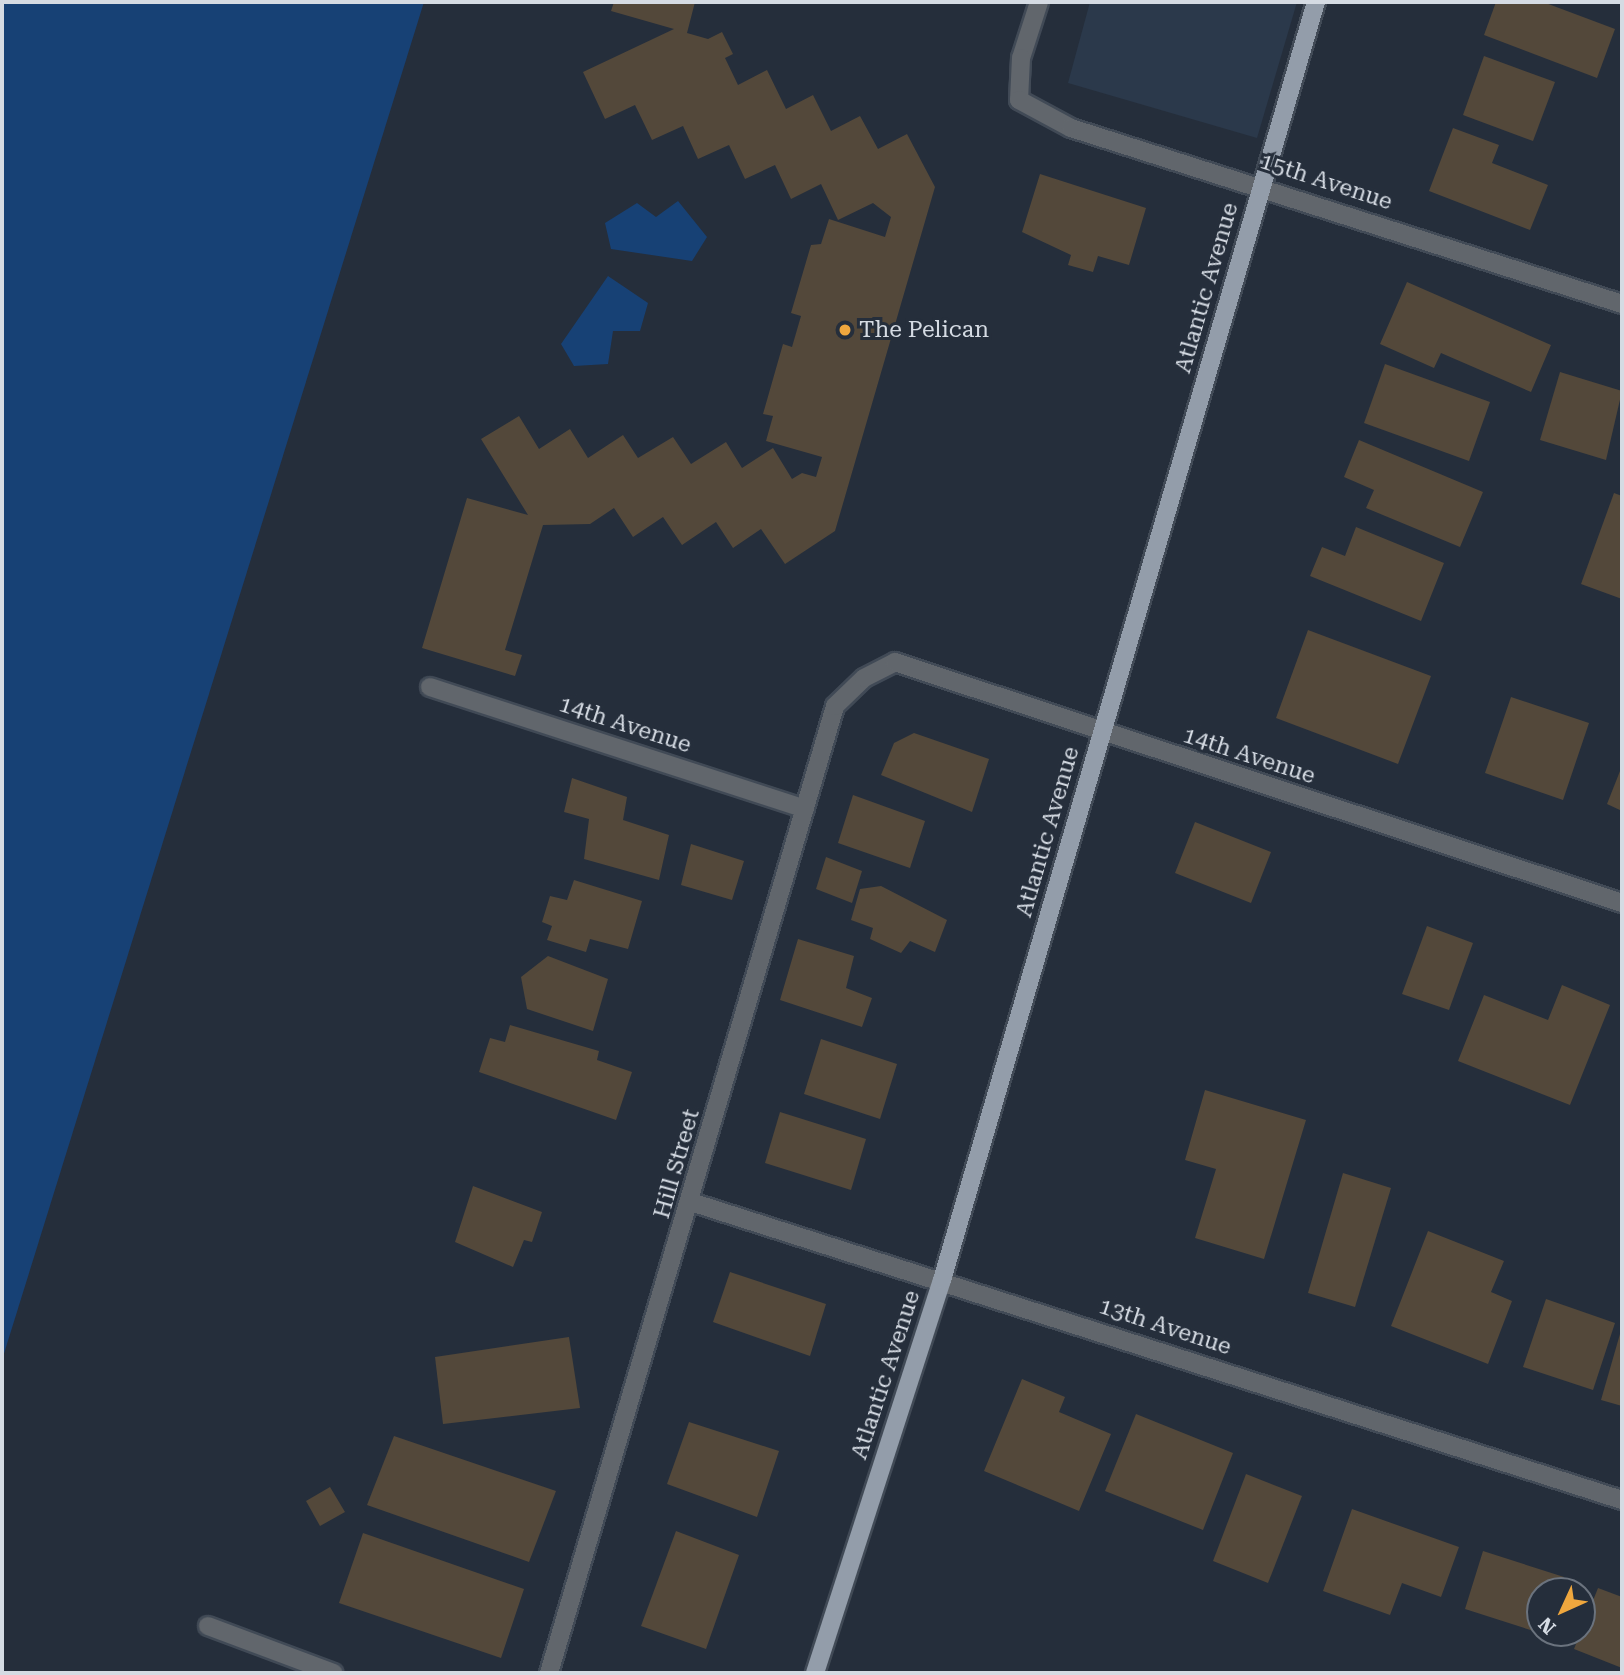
<!DOCTYPE html>
<style>
body{margin:0}
#map{position:relative;width:1624px;height:1675px;overflow:hidden;background:#252e3b;font-family:"Roboto Serif",serif}
div>[style]{position:absolute}
[style*='--x']{left:calc(var(--x)*1px);top:calc(var(--y)*1px);width:calc(var(--w)*1px);rotate:calc(var(--a)*1deg)}
.built>*{inset:0;background:#2b394b}
.water>*{inset:0;background:#174175}
.building>*{inset:0;background:#53483a}
.roads{filter:drop-shadow(2px 0 #414a56) drop-shadow(-2px 0 #414a56) drop-shadow(0 2px #414a56) drop-shadow(0 -2px #414a56)}
.minor>*{height:18px;margin:-9px;padding:0 9px;transform-origin:9px;border-radius:9px;background:#61666c}
.major>*{height:18px;margin:-9px;padding:0 9px;transform-origin:9px;border-radius:9px;background:#939daa}
.dots>*{width:19px;height:19px;translate:-50% -50%;box-sizing:border-box;border:4px solid #252e3b;border-radius:50%}
span{translate:-50% -50%;white-space:nowrap;text-align:center;line-height:1.15;-webkit-text-stroke:6px #252e3b;paint-order:stroke}
.street-label{font-size:23px;color:#d5dbe3}
.poi-label{font-size:23px;color:#d5dbe3}
.left{translate:0 -50%;text-align:left}
.frame{position:absolute;inset:0;border:4px solid #d5dbe3;pointer-events:none}
.north{position:absolute;left:1526px;top:1577px;width:70px;height:70px;box-sizing:border-box;background:#252e3b;border:2px solid #6b737e;border-radius:50%;rotate:225deg;font-size:19px;font-weight:700;line-height:28px;text-align:center;color:#d5dbe3}
.north::after{content:'';display:block;margin:auto;width:24px;height:32px;background:#efa73e;clip-path:polygon(50% 0,100% 100%,50% 72%,0 100%)}
</style>
<div id="map">
<div class="built">
<div style="clip-path:polygon(1090px 2px,1297px 2px,1257px 138px,1068px 83px)"></div>
</div>
<div class="water">
<div style="clip-path:polygon(2px 2px,424px 2px,2px 1360px)"></div>
<div style="clip-path:polygon(678px 201px,707px 237px,692px 261px,611px 249px,605px 223px,637px 203px,656px 217px)"></div>
<div style="clip-path:polygon(608px 276px,648px 303px,640px 331px,613px 331px,608px 364px,574px 366px,561px 344px)"></div>
</div>
<div class="building">
<div style="clip-path:polygon(614px 2px,695px 2px,687px 33px,708px 39px,722px 32px,733px 54px,725px 58px,738px 85px,767px 70px,786px 109px,813px 95px,831px 131px,860px 116px,878px 149px,907px 134px,935px 187px,835px 531px,785px 564px,761px 529px,733px 548px,716px 522px,682px 545px,663px 517px,633px 537px,614px 508px,590px 524px,543px 525px,505px 650px,522px 655px,515px 676px,422px 648px,467px 498px,528px 515px,481px 439px,519px 416px,539px 449px,570px 429px,588px 458px,623px 435px,638px 458px,673px 437px,691px 464px,726px 442px,742px 468px,773px 448px,792px 479px,802px 473px,816px 477px,822px 457px,766px 441px,773px 416px,763px 414px,783px 344px,792px 347px,801px 316px,791px 313px,811px 245px,821px 244px,829px 219px,885px 237px,891px 217px,873px 203px,838px 220px,821px 184px,791px 199px,775px 165px,745px 179px,729px 145px,698px 159px,683px 126px,652px 140px,635px 105px,605px 119px,583px 72px,674px 29px,611px 11px)"></div>
<div style="clip-path:polygon(1496px 2px,1543px 2px,1615px 29px,1597px 78px,1484px 35px)"></div>
<div style="clip-path:polygon(1484px 56px,1555px 82px,1533px 141px,1463px 115px)"></div>
<div style="clip-path:polygon(1453px 128px,1499px 145px,1492px 163px,1548px 185px,1530px 230px,1429px 191px)"></div>
<div style="clip-path:polygon(1040px 174px,1146px 208px,1129px 265px,1098px 256px,1093px 272px,1068px 265px,1071px 255px,1022px 232px)"></div>
<div style="clip-path:polygon(1407px 282px,1551px 345px,1531px 392px,1441px 353px,1434px 368px,1380px 344px)"></div>
<div style="clip-path:polygon(1385px 364px,1490px 402px,1469px 461px,1364px 423px)"></div>
<div style="clip-path:polygon(1560px 372px,1622px 391px,1606px 460px,1540px 440px)"></div>
<div style="clip-path:polygon(1359px 440px,1483px 492px,1460px 547px,1366px 508px,1374px 490px,1344px 477px)"></div>
<div style="clip-path:polygon(1614px 493px,1622px 496px,1622px 599px,1581px 584px)"></div>
<div style="clip-path:polygon(1356px 527px,1444px 563px,1421px 621px,1310px 576px,1322px 547px,1345px 556px)"></div>
<div style="clip-path:polygon(1308px 630px,1431px 676px,1398px 764px,1276px 718px)"></div>
<div style="clip-path:polygon(1511px 697px,1589px 723px,1563px 800px,1485px 773px)"></div>
<div style="clip-path:polygon(914px 733px,989px 759px,972px 812px,881px 775px,894px 743px)"></div>
<div style="clip-path:polygon(1622px 766px,1622px 811px,1607px 804px)"></div>
<div style="clip-path:polygon(572px 778px,627px 797px,623px 820px,669px 835px,659px 880px,584px 859px,589px 819px,564px 812px)"></div>
<div style="clip-path:polygon(853px 795px,925px 821px,910px 868px,838px 843px)"></div>
<div style="clip-path:polygon(1195px 822px,1271px 852px,1251px 903px,1175px 873px)"></div>
<div style="clip-path:polygon(691px 844px,744px 861px,732px 900px,681px 885px)"></div>
<div style="clip-path:polygon(826px 857px,862px 871px,852px 903px,816px 889px)"></div>
<div style="clip-path:polygon(574px 880px,642px 901px,628px 949px,590px 939px,586px 952px,547px 940px,552px 926px,542px 922px,550px 896px,567px 900px)"></div>
<div style="clip-path:polygon(881px 886px,947px 920px,935px 952px,910px 941px,901px 953px,870px 939px,873px 928px,851px 920px,860px 889px)"></div>
<div style="clip-path:polygon(1427px 926px,1473px 943px,1449px 1010px,1402px 994px)"></div>
<div style="clip-path:polygon(798px 939px,854px 956px,846px 988px,872px 998px,862px 1027px,780px 1000px)"></div>
<div style="clip-path:polygon(548px 956px,608px 979px,593px 1031px,527px 1009px,521px 977px)"></div>
<div style="clip-path:polygon(1562px 985px,1610px 1005px,1570px 1105px,1458px 1061px,1484px 995px,1548px 1020px)"></div>
<div style="clip-path:polygon(510px 1025px,599px 1051px,597px 1060px,632px 1072px,616px 1120px,479px 1072px,490px 1038px,505px 1042px)"></div>
<div style="clip-path:polygon(821px 1039px,897px 1064px,880px 1119px,804px 1094px)"></div>
<div style="clip-path:polygon(1205px 1090px,1306px 1120px,1264px 1259px,1195px 1238px,1216px 1169px,1185px 1160px)"></div>
<div style="clip-path:polygon(780px 1112px,866px 1139px,851px 1190px,765px 1163px)"></div>
<div style="clip-path:polygon(1343px 1173px,1391px 1188px,1355px 1307px,1308px 1293px)"></div>
<div style="clip-path:polygon(473px 1186px,542px 1212px,532px 1242px,524px 1240px,513px 1267px,455px 1242px)"></div>
<div style="clip-path:polygon(1428px 1231px,1504px 1261px,1491px 1292px,1512px 1301px,1488px 1364px,1391px 1326px)"></div>
<div style="clip-path:polygon(730px 1272px,826px 1304px,810px 1356px,713px 1322px)"></div>
<div style="clip-path:polygon(1546px 1299px,1615px 1323px,1593px 1390px,1523px 1367px)"></div>
<div style="clip-path:polygon(1622px 1327px,1622px 1406px,1601px 1400px)"></div>
<div style="clip-path:polygon(569px 1337px,580px 1408px,443px 1424px,435px 1357px)"></div>
<div style="clip-path:polygon(1022px 1379px,1065px 1397px,1059px 1412px,1111px 1434px,1079px 1511px,984px 1471px)"></div>
<div style="clip-path:polygon(1136px 1414px,1233px 1453px,1203px 1530px,1105px 1491px)"></div>
<div style="clip-path:polygon(689px 1422px,779px 1451px,757px 1517px,667px 1484px)"></div>
<div style="clip-path:polygon(394px 1436px,556px 1491px,529px 1562px,367px 1505px)"></div>
<div style="clip-path:polygon(1246px 1474px,1302px 1496px,1268px 1583px,1213px 1561px)"></div>
<div style="clip-path:polygon(330px 1487px,345px 1512px,320px 1526px,306px 1501px)"></div>
<div style="clip-path:polygon(1352px 1509px,1459px 1547px,1441px 1597px,1402px 1583px,1390px 1615px,1323px 1591px)"></div>
<div style="clip-path:polygon(676px 1531px,739px 1555px,706px 1649px,641px 1626px)"></div>
<div style="clip-path:polygon(363px 1533px,524px 1589px,501px 1658px,339px 1603px)"></div>
<div style="clip-path:polygon(1483px 1551px,1564px 1577px,1560px 1591px,1540px 1591px,1540px 1633px,1465px 1609px)"></div>
<div style="clip-path:polygon(1598px 1588px,1622px 1597px,1622px 1668px,1574px 1649px)"></div>
</div>
<div class="roads">
<div class="minor">
<div style="--x:1039;--y:2;--w:59;--a:107.8"></div>
<div style="--x:1021;--y:58;--w:42;--a:92.7"></div>
<div style="--x:1019;--y:100;--w:59;--a:28.3"></div>
<div style="--x:1071;--y:128;--w:578;--a:17.71"></div>
<div style="--x:430;--y:687;--w:394;--a:18"></div>
<div style="--x:691;--y:1202;--w:978;--a:17.75"></div>
<div style="--x:208;--y:1626;--w:134;--a:20.5"></div>
<div style="--x:549;--y:1673;--w:1008;--a:-73.52"></div>
<div style="--x:835;--y:706;--w:40;--a:-44"></div>
<div style="--x:864;--y:678;--w:35;--a:-27"></div>
<div style="--x:895;--y:662;--w:766;--a:18.34"></div>
</div>
<div class="major">
<div style="--x:815;--y:1673;--w:413;--a:-72.1"></div>
<div style="--x:942;--y:1280;--w:1332;--a:-73.69"></div>
</div>
</div>
<div class="dots">
<div style="left:845px;top:330px;background:#efa73e"></div>
</div>
<div class="street-label">
<span style="left:1326px;top:182px;rotate:18deg">15th Avenue</span>
<span style="left:1207px;top:288px;rotate:-74deg">Atlantic Avenue</span>
<span style="left:625px;top:725px;rotate:18deg">14th Avenue</span>
<span style="left:1249px;top:756px;rotate:18deg">14th Avenue</span>
<span style="left:1048px;top:832px;rotate:-74deg">Atlantic Avenue</span>
<span style="left:677px;top:1164px;rotate:-74deg">Hill Street</span>
<span style="left:1165px;top:1327px;rotate:18deg">13th Avenue</span>
<span style="left:886px;top:1375px;rotate:-72deg">Atlantic Avenue</span>
</div>
<div class="poi-label">
<span class="left" style="left:859px;top:330px">The Pelican</span>
</div>
<div class="frame"></div>
<div class="north">N</div>
</div>
